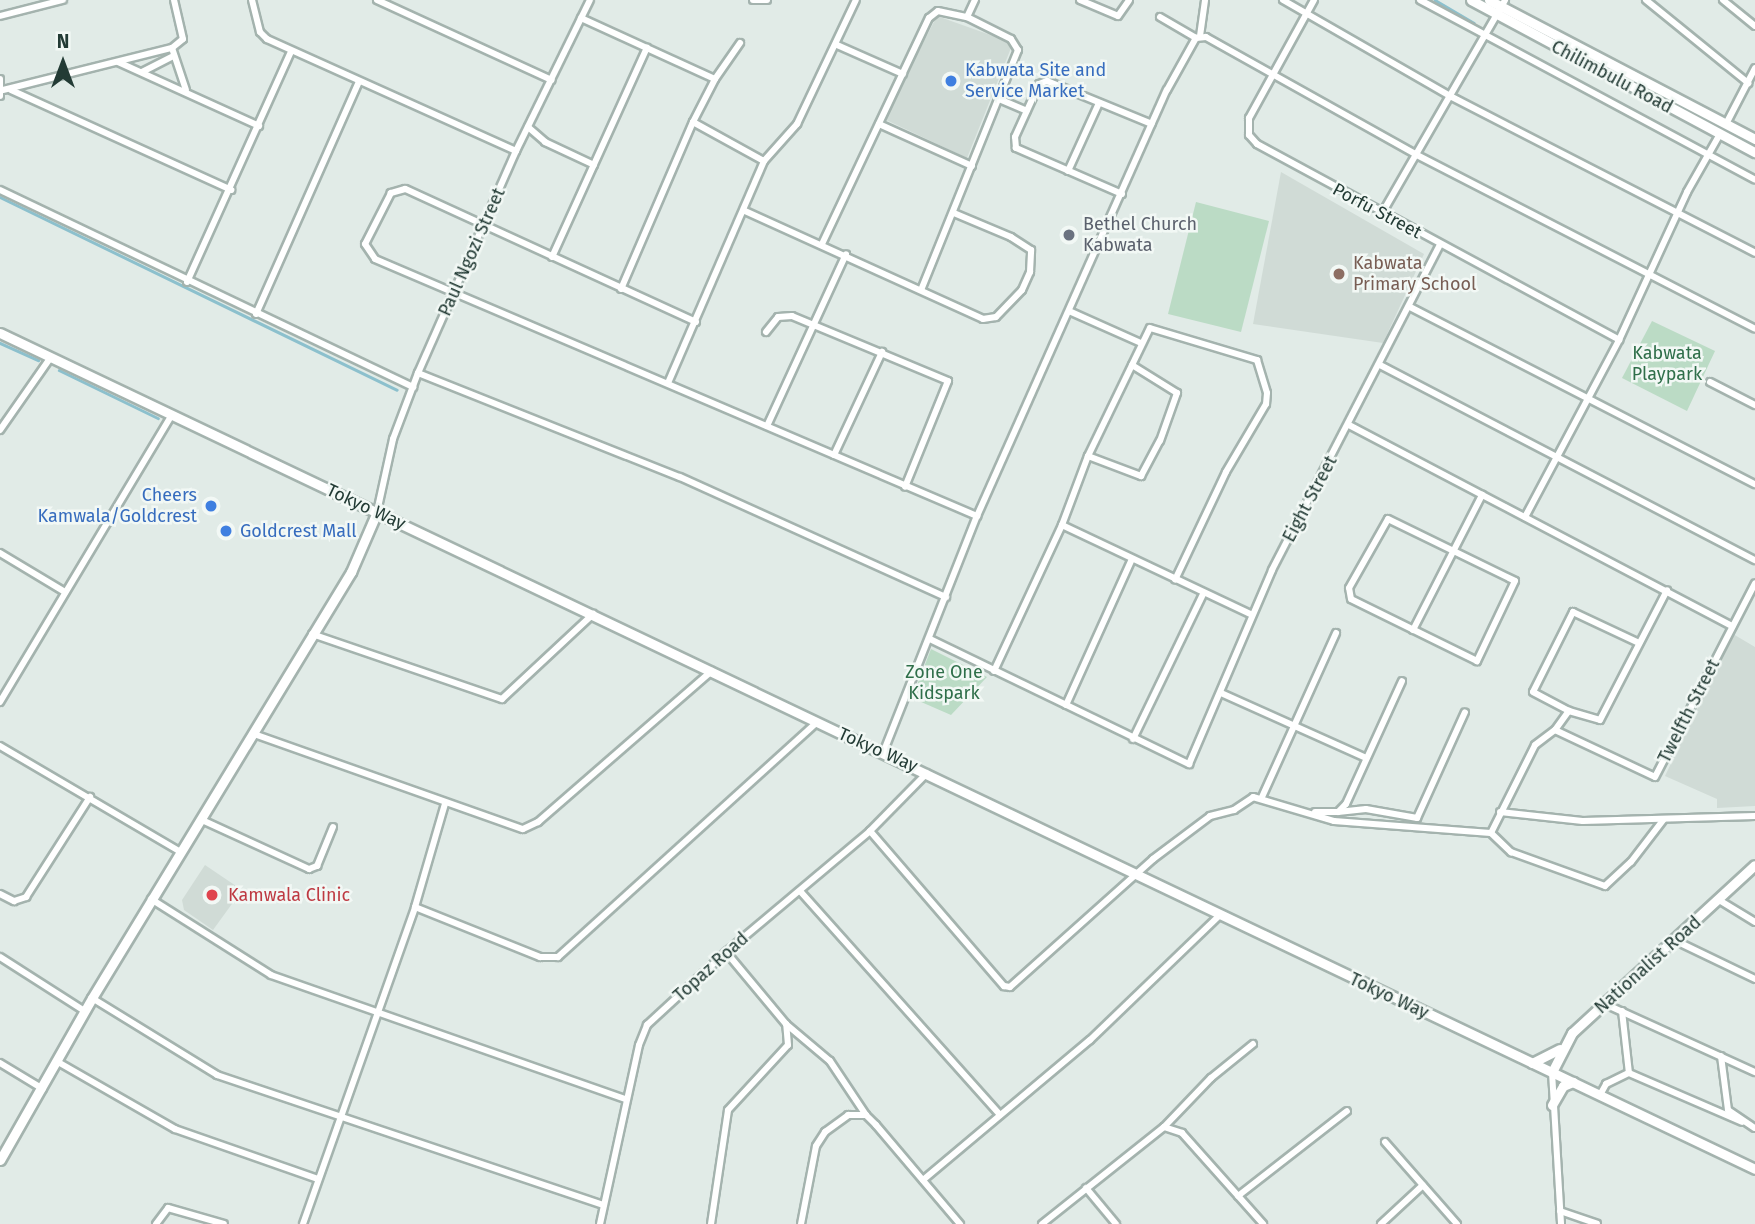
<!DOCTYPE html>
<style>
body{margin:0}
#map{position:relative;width:1755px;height:1224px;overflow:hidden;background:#e1ebe7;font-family:"Fira Sans",sans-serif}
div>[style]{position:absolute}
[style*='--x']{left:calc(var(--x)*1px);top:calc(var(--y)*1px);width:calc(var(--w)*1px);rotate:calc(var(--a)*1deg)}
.built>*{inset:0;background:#d0dbd6}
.green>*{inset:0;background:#bbdbc5}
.stream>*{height:2.5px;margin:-1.25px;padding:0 1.25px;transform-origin:1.25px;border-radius:1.25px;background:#8cc0cd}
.roads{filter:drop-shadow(2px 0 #a4b3ae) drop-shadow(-2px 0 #a4b3ae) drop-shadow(0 2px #a4b3ae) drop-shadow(0 -2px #a4b3ae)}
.street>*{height:6px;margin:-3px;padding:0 3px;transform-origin:3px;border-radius:3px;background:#fff}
.secondary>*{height:9px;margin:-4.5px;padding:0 4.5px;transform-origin:4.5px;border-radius:4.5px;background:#fff}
.dots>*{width:19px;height:19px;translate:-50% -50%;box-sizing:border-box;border:4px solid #f2f8f5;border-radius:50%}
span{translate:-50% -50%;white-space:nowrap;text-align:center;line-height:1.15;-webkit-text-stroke:5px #f2f8f5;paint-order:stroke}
.shop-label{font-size:18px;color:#366cbe}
.left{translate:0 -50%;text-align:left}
.right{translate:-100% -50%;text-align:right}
.street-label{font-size:18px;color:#233b35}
.worship-label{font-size:18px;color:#5b616d}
.education-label{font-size:18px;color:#785e54}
.park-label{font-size:18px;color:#2f6f4a}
.health-label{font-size:18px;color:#be3a42}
.north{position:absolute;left:28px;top:28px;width:70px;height:70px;-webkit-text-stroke:5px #f2f8f5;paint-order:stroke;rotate:0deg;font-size:19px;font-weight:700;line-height:28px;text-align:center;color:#233b35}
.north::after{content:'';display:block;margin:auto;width:24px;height:32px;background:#233b35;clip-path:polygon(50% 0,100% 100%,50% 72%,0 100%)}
</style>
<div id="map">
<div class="built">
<div style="clip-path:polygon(937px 16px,1013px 43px,967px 158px,884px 119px)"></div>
<div style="clip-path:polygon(1281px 172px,1424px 254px,1383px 343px,1253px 324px)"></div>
<div style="clip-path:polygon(1733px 634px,1755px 647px,1755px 806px,1717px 808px,1717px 799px,1665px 776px)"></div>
<div style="clip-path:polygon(205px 865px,242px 890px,213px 930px,184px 910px,182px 900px)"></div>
</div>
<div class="green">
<div style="clip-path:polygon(1196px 202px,1269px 221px,1241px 332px,1168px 314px)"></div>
<div style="clip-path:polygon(1652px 321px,1715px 351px,1687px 411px,1622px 378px)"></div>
<div style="clip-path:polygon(931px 649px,987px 677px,951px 715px,912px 698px)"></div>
</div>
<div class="stream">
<div style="--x:1435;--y:0;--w:45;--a:30.5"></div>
<div style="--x:1492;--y:34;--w:29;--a:31"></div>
<div style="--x:0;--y:197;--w:441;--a:25.9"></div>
<div style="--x:0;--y:343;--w:42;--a:24.1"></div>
<div style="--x:59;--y:370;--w:110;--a:25.9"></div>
</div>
<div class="roads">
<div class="street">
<div style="--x:252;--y:0;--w:33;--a:76"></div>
<div style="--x:260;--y:32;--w:10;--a:45"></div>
<div style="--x:267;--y:39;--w:273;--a:24.2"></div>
<div style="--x:377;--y:0;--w:192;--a:24.6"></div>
<div style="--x:753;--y:0;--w:14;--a:0"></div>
<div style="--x:1080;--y:0;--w:41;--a:22.8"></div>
<div style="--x:1118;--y:16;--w:19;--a:-55"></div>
<div style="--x:1283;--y:0;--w:193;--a:29.9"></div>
<div style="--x:1450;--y:96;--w:343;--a:27.2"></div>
<div style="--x:1314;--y:0;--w:135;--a:118.8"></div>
<div style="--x:1249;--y:118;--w:17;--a:90"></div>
<div style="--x:1249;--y:135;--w:12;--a:48"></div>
<div style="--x:1257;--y:144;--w:412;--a:28.4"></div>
<div style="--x:1420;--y:0;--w:380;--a:28.2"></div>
<div style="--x:1646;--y:0;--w:132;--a:39.1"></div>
<div style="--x:1723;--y:0;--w:41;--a:39.1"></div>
<div style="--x:0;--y:16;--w:65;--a:-14.3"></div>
<div style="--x:967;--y:17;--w:19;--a:-65"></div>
<div style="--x:1160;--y:17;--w:42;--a:30.3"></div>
<div style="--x:581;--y:18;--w:147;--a:24.5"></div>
<div style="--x:1200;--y:36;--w:36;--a:-82"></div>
<div style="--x:837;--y:45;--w:72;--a:23.7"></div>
<div style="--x:172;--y:48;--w:44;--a:71.6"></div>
<div style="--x:118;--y:62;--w:155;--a:24.4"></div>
<div style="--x:142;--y:72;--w:36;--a:-27"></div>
<div style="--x:0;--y:79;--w:17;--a:90"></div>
<div style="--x:3;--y:90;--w:174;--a:-14"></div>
<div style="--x:172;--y:48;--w:14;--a:-39"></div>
<div style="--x:183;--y:39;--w:40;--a:-103"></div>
<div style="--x:11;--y:90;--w:242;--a:24.4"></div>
<div style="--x:999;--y:99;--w:30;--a:23"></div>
<div style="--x:693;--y:122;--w:81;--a:28.8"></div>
<div style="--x:879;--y:124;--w:102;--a:24.3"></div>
<div style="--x:1726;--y:124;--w:63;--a:-62.6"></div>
<div style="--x:528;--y:127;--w:23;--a:41"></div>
<div style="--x:545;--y:142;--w:54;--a:25.1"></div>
<div style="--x:1068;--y:171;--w:75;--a:-65.5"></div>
<div style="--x:0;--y:190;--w:458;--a:25.5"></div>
<div style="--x:1122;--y:194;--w:116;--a:-156.5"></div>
<div style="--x:1016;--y:148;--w:11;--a:-95"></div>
<div style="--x:1015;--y:137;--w:58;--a:-65.6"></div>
<div style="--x:1039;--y:84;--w:9;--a:-21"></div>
<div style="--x:1047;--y:81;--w:113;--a:22.3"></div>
<div style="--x:745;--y:211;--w:261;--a:24.4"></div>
<div style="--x:983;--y:319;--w:13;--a:-9"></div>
<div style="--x:996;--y:317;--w:37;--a:-46"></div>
<div style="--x:1022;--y:290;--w:20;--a:-66"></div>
<div style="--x:1030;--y:272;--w:22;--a:-87"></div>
<div style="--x:1031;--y:250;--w:24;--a:-147"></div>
<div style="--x:1011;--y:237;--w:62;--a:-157.2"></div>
<div style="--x:1381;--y:215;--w:248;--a:-60"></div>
<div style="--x:822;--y:244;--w:250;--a:-64.7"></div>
<div style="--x:929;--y:18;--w:11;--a:-38"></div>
<div style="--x:938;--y:11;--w:30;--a:12"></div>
<div style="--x:967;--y:17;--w:49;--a:26.6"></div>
<div style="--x:1011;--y:39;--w:13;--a:58"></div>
<div style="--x:1018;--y:50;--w:257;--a:112"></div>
<div style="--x:552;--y:257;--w:230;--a:-65.6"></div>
<div style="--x:187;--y:282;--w:252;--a:-65.7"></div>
<div style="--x:621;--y:289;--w:182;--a:-66.7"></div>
<div style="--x:693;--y:122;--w:48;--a:-62.9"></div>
<div style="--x:715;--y:79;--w:44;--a:-55.2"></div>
<div style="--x:1410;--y:307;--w:388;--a:27.2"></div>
<div style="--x:1069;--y:311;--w:79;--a:24"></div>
<div style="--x:256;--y:314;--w:254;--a:-66.1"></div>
<div style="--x:696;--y:322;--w:320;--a:-155.4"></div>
<div style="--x:405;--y:189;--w:15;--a:164"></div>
<div style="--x:391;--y:193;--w:57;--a:117"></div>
<div style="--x:365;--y:244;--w:18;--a:56"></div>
<div style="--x:375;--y:259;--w:655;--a:23.12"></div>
<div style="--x:766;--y:332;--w:19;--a:-51"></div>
<div style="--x:778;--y:317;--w:14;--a:-4"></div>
<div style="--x:792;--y:316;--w:169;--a:22.6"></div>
<div style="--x:948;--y:381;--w:114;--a:112.1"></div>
<div style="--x:1380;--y:365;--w:423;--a:27.5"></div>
<div style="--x:418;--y:373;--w:282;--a:21.7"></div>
<div style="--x:680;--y:477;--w:292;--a:24.3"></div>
<div style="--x:1710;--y:382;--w:51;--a:27.1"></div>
<div style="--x:668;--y:383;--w:242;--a:-66.6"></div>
<div style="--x:764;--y:161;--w:50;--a:-48.3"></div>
<div style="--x:797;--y:124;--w:137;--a:-64.6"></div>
<div style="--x:1349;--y:425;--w:433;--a:27.7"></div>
<div style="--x:767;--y:426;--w:189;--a:-65.3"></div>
<div style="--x:0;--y:430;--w:89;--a:-55.1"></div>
<div style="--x:834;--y:455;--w:114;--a:-65"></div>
<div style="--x:1088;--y:456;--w:57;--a:20.7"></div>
<div style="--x:1141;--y:476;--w:40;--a:-62"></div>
<div style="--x:1160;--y:441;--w:51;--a:-70.5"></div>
<div style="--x:1177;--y:393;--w:53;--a:-148.1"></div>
<div style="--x:377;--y:512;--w:75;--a:-77.6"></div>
<div style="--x:393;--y:439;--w:71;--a:-69.3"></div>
<div style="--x:418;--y:373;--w:243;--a:-66.2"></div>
<div style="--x:516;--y:151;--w:168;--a:-63.9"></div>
<div style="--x:1525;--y:517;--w:200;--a:-62"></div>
<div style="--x:1619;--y:340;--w:163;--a:-65.3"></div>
<div style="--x:1687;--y:192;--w:67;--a:-60.4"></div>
<div style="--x:1388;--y:519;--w:141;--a:26"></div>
<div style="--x:1515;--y:581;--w:89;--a:115.4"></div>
<div style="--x:1477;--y:661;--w:140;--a:-153.8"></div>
<div style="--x:1351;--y:599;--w:11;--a:-100"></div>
<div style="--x:1349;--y:588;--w:79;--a:-60.5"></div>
<div style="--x:1062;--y:525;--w:210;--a:25.3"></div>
<div style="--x:0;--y:553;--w:76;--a:31"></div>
<div style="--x:1413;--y:630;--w:152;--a:-62.9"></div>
<div style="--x:312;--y:634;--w:201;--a:18.9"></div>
<div style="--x:502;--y:699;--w:125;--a:-43"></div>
<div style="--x:930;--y:639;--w:288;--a:25.8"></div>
<div style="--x:1189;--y:764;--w:211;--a:-66.8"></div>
<div style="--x:1272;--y:570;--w:366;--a:-62.7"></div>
<div style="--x:1639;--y:643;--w:73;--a:-154.8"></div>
<div style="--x:1573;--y:612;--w:89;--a:116.6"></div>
<div style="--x:1533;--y:692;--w:41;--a:27.8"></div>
<div style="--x:1569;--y:711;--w:32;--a:16"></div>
<div style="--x:1600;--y:720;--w:146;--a:-62.7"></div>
<div style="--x:994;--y:671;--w:161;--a:-65"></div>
<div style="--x:1062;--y:525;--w:74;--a:-69.4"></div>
<div style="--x:1088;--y:456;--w:142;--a:-64.2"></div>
<div style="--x:1150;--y:328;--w:112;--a:16.7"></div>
<div style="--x:1257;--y:360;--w:34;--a:73"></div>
<div style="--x:1267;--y:393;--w:11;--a:95"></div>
<div style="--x:1266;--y:404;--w:79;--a:120.5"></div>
<div style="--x:1226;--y:472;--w:119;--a:115.3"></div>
<div style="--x:1221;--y:693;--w:159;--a:24.1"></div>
<div style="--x:0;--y:702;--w:335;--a:-59.1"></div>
<div style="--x:1066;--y:705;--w:160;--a:-65.7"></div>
<div style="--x:1555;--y:730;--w:110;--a:25.2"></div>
<div style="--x:1655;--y:777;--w:218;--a:-62.7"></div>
<div style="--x:254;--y:734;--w:285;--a:19.5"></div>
<div style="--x:523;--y:829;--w:17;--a:-25"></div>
<div style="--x:538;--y:822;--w:230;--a:-41"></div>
<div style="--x:1133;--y:739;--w:161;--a:-64.2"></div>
<div style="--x:0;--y:746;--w:210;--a:30.4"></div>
<div style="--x:883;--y:753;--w:255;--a:-68.4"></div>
<div style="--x:977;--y:516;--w:466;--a:-66"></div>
<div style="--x:1167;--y:90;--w:60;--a:-60.9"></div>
<div style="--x:1196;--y:38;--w:10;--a:-6"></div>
<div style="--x:1206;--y:37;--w:240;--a:29.2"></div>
<div style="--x:1415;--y:154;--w:382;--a:27.2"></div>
<div style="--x:1262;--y:797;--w:180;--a:-65.7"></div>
<div style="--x:1315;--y:812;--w:23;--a:0"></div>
<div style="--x:1338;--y:812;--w:11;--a:-45"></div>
<div style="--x:1346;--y:804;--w:135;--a:-65.5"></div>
<div style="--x:1338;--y:812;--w:28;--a:-6"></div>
<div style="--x:1366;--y:809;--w:52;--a:10"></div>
<div style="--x:1417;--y:818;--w:116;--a:-65.6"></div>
<div style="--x:1500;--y:812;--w:83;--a:6.2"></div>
<div style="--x:1583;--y:821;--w:172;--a:-1.7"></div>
<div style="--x:202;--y:820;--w:118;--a:24.6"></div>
<div style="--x:309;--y:869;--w:9;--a:-21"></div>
<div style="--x:317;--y:866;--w:42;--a:-67.7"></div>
<div style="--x:870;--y:831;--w:205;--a:49.2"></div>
<div style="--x:1004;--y:986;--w:6;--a:9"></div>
<div style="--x:1010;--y:987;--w:192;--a:-41.8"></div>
<div style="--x:1153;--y:859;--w:71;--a:-37"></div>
<div style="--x:1210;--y:816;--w:25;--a:-14"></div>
<div style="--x:1234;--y:810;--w:23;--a:-34"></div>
<div style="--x:1253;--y:797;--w:84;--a:16.5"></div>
<div style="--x:1334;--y:821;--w:157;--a:4.4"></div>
<div style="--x:1491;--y:833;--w:98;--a:-63.4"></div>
<div style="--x:1535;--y:745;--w:25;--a:-37"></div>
<div style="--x:1555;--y:730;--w:24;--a:-54"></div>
<div style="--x:1491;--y:833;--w:28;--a:44"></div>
<div style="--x:1511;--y:852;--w:100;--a:19.9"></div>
<div style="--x:1605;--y:886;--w:35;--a:-43"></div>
<div style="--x:1631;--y:862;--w:54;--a:-52.5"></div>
<div style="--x:800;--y:891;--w:300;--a:48.2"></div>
<div style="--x:0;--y:894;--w:16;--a:27"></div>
<div style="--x:14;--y:901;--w:13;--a:-18"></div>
<div style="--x:26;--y:897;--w:119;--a:-57.4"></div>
<div style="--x:151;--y:899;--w:142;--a:32.3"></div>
<div style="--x:271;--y:975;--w:376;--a:19.3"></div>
<div style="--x:1719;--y:900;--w:42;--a:31.4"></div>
<div style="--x:415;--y:907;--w:135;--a:21.8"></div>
<div style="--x:540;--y:957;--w:18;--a:0"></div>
<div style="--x:558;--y:957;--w:348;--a:-42.2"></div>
<div style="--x:1676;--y:941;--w:88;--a:25.7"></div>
<div style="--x:0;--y:957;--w:102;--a:32.6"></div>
<div style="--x:92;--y:998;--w:147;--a:31.6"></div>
<div style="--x:217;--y:1075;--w:408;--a:18.6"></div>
<div style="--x:1605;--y:1004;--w:165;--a:24.4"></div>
<div style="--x:1622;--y:1011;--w:62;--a:83.6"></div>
<div style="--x:1629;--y:1073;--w:123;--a:23.4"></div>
<div style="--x:786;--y:1024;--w:57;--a:40.1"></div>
<div style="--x:830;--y:1061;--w:65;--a:56.3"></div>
<div style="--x:1721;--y:1056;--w:54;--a:82.6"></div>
<div style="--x:1728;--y:1110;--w:32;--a:34"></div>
<div style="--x:58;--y:1062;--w:135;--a:29.8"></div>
<div style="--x:175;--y:1129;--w:151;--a:19.3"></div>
<div style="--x:0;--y:1063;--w:50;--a:31.2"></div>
<div style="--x:1552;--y:1072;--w:152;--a:86.6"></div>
<div style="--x:1600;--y:1095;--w:13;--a:-61"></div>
<div style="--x:1606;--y:1084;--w:25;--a:-26"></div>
<div style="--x:1164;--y:1127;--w:68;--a:-46.2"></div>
<div style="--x:1211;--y:1078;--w:54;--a:-39"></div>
<div style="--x:1385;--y:1142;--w:109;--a:48.7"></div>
<div style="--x:923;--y:1180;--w:218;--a:-40"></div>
<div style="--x:1090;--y:1040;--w:180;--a:-43.9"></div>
<div style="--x:1086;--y:1188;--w:47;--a:50.2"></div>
<div style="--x:1238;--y:1196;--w:138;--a:-37.9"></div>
<div style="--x:1560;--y:1211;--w:39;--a:19"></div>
<div style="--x:156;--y:1224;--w:20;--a:-53"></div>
<div style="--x:168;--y:1208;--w:58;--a:15.9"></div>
<div style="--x:303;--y:1224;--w:336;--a:-70.5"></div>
<div style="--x:415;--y:907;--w:107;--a:-73.8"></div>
<div style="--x:600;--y:1224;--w:183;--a:-77.7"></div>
<div style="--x:639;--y:1045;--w:22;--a:-68"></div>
<div style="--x:647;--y:1025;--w:108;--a:-42.7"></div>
<div style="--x:726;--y:952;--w:188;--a:-40"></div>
<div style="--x:870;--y:831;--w:81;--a:-45.5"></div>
<div style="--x:711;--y:1224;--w:115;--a:-81.5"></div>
<div style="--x:728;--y:1110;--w:88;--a:-47.3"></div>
<div style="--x:788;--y:1045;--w:21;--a:-95"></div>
<div style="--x:786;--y:1024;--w:94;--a:-129.8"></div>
<div style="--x:801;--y:1224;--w:79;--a:-79.1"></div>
<div style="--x:816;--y:1146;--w:17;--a:-57"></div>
<div style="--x:825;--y:1132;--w:29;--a:-36"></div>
<div style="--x:848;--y:1115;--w:18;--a:0"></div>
<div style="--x:866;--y:1115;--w:14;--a:45"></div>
<div style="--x:876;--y:1125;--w:130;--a:49.7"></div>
<div style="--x:1042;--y:1224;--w:156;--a:-38.5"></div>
<div style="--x:1164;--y:1127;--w:19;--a:18"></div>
<div style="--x:1182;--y:1133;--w:122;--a:48.3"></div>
<div style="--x:1381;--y:1224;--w:57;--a:-42.9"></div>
</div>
<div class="secondary">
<div style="--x:1471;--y:0;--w:322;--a:28.2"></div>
<div style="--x:1489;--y:0;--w:300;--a:27.6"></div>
<div style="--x:0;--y:333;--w:1944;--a:25.47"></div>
<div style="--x:1532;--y:1063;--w:31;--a:-27"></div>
<div style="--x:1552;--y:1072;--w:44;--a:-62.9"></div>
<div style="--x:1572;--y:1033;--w:248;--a:-42.6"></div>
<div style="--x:1552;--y:1105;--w:22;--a:-60"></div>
<div style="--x:1563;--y:1086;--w:11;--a:-22"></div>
<div style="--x:0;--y:1160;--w:186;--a:-60.4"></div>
<div style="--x:92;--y:998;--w:499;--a:-58.7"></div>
<div style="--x:351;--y:572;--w:65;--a:-66.6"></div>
</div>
</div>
<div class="dots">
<div style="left:951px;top:81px;background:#3f7fe0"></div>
<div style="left:1069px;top:235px;background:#6b7280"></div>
<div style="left:1339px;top:274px;background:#8d6e63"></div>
<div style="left:211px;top:506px;background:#3f7fe0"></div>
<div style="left:226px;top:531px;background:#3f7fe0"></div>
<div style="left:212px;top:895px;background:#e0444e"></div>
</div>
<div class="shop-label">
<span class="left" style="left:965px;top:81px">Kabwata Site and<br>Service Market</span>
<span class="right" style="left:197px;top:506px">Cheers<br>Kamwala/Goldcrest</span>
<span class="left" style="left:240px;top:531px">Goldcrest Mall</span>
</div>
<div class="street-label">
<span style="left:1612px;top:77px;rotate:28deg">Chilimbulu Road</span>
<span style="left:1377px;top:211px;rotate:28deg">Porfu Street</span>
<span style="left:472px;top:252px;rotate:-66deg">Paul Ngozi Street</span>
<span style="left:1310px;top:499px;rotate:-62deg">Eight Street</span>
<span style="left:366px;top:507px;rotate:25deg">Tokyo Way</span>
<span style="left:1689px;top:711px;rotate:-63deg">Twelfth Street</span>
<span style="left:878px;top:750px;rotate:24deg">Tokyo Way</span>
<span style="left:1648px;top:965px;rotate:-42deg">Nationalist Road</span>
<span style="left:711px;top:967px;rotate:-42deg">Topaz Road</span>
<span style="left:1389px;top:996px;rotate:25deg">Tokyo Way</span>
</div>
<div class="worship-label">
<span class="left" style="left:1083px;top:235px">Bethel Church<br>Kabwata</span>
</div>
<div class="education-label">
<span class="left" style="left:1353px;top:274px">Kabwata<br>Primary School</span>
</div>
<div class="park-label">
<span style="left:1667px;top:364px">Kabwata<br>Playpark</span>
<span style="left:944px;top:683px">Zone One<br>Kidspark</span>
</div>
<div class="health-label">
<span class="left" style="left:228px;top:895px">Kamwala Clinic</span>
</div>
<div class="north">N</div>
</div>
